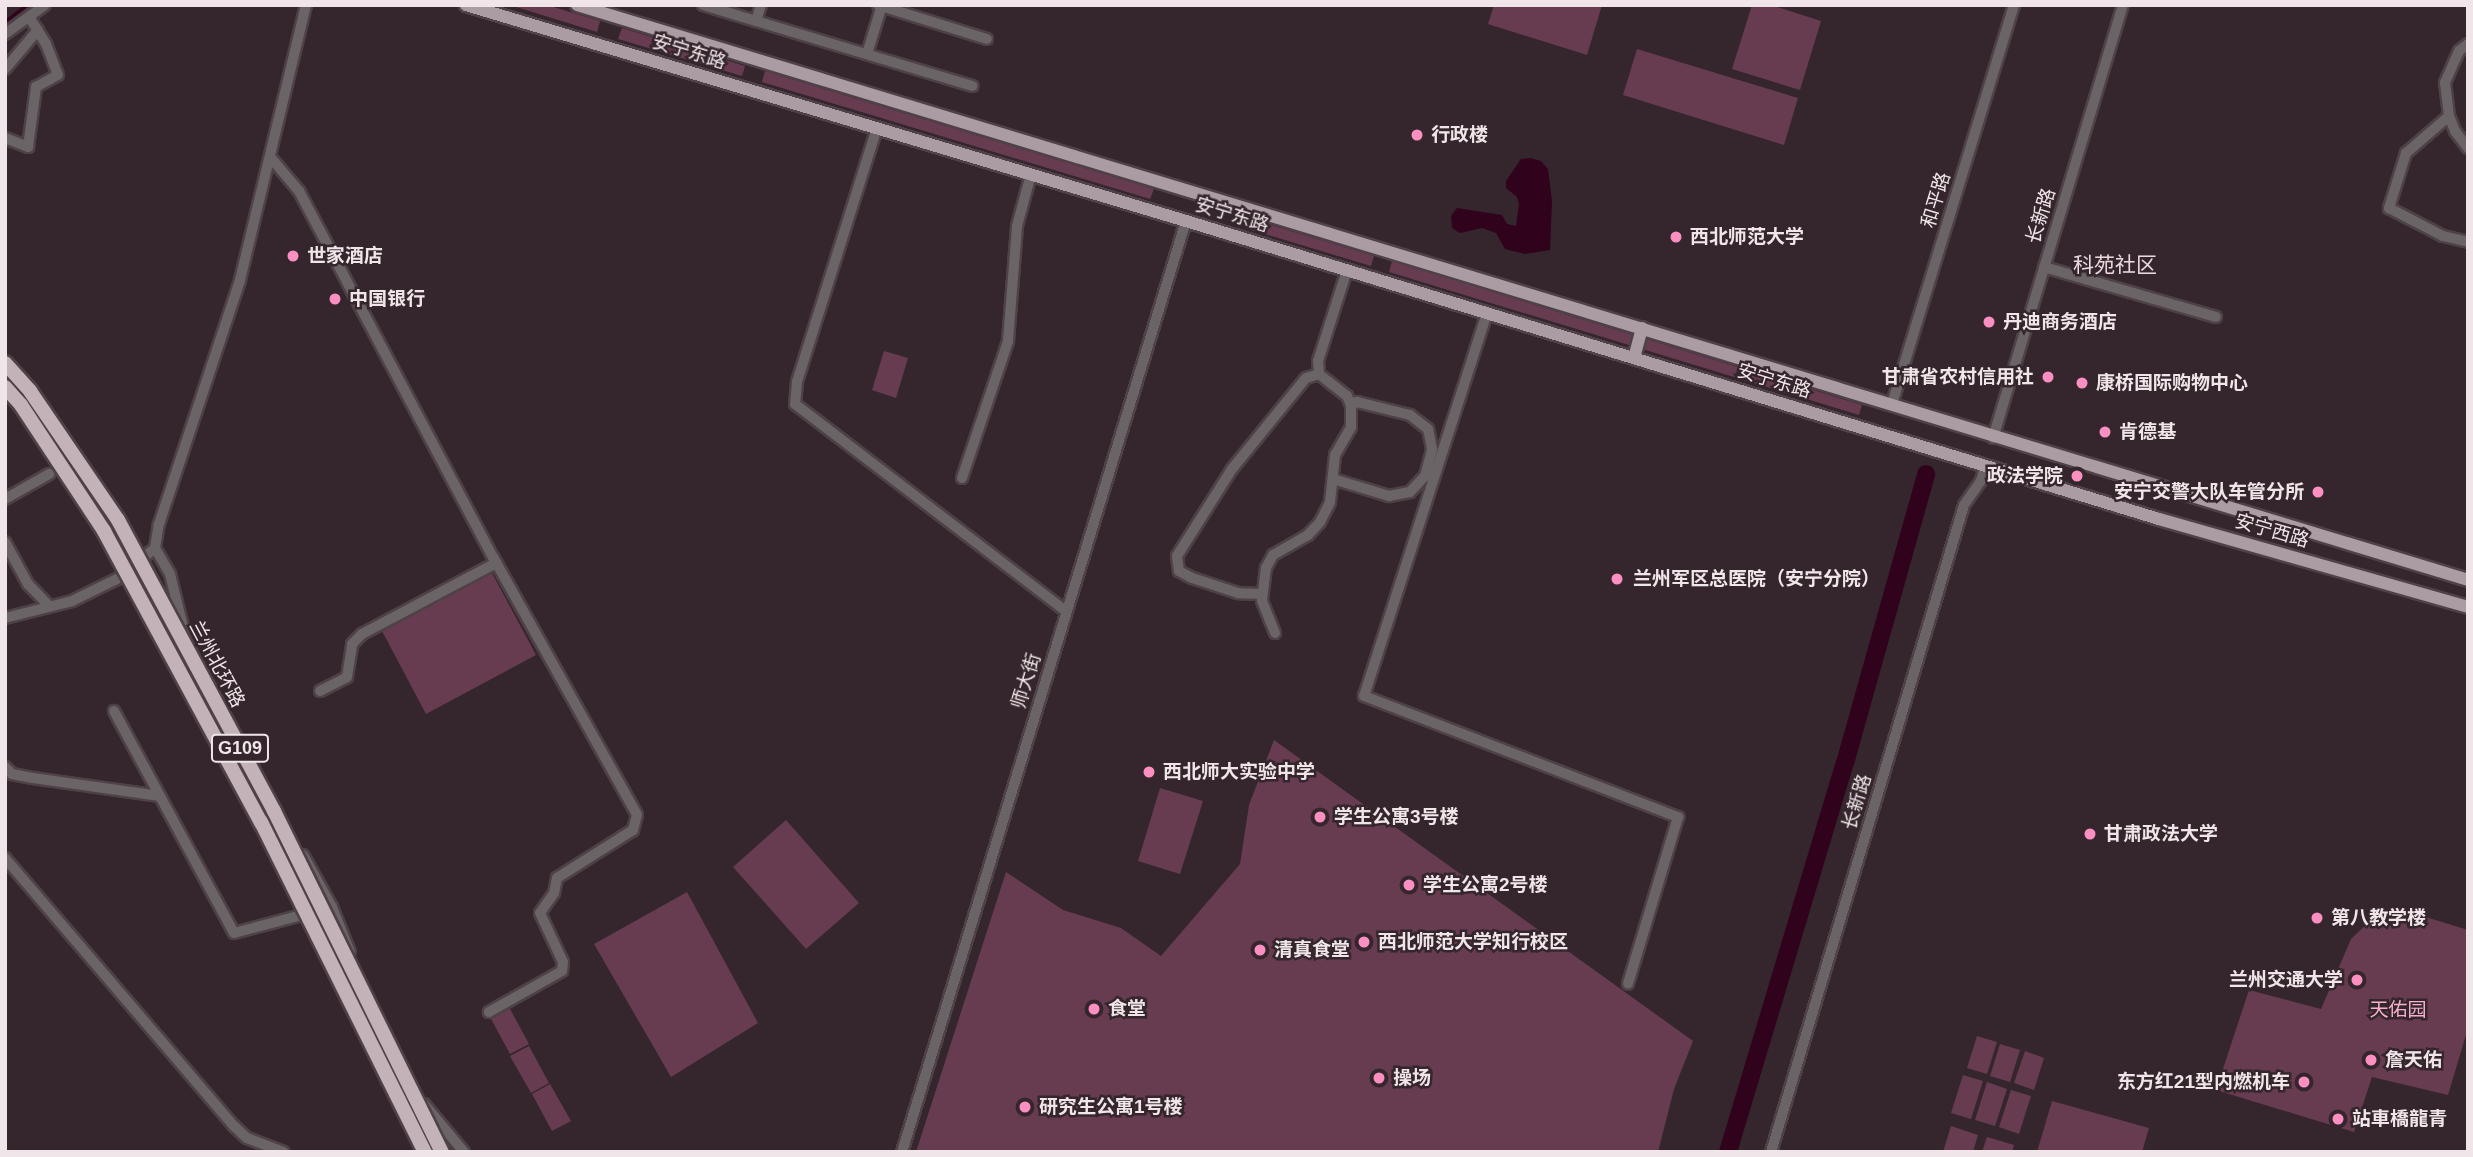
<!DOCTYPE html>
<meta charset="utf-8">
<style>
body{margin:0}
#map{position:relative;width:2473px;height:1157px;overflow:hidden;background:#34262c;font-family:Helvetica,"Noto Sans SC",sans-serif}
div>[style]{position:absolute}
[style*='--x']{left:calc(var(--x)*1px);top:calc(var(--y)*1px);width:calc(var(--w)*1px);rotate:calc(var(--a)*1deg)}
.green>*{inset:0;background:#683c50}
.water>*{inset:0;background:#31021c}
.stream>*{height:2.5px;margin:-1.25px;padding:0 1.25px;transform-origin:1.25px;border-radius:1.25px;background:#31021c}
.river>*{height:18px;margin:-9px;padding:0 9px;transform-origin:9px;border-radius:9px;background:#31021c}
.roads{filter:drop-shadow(2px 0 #4e4147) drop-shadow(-2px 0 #4e4147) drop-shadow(0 2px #4e4147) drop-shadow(0 -2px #4e4147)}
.minor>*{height:10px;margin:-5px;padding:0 5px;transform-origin:5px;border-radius:5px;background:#6b6466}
.major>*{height:12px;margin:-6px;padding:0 6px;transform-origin:6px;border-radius:6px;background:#aa9ca2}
.bridges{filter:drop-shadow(2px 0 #4e4147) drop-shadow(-2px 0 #4e4147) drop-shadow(0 2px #4e4147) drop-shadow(0 -2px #4e4147)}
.highway-bridge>*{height:14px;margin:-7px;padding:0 7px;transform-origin:7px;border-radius:7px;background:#c4b2b9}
.dots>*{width:19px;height:19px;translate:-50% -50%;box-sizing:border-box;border:4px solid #34262c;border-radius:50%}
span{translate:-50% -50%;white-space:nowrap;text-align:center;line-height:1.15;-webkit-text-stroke:5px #34262c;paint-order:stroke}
.shield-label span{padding:2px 5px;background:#34262c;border:2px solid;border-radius:5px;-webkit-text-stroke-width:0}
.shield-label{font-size:18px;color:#f0e6ea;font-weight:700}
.street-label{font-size:19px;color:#f0e6ea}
.poi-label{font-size:19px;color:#f0e6ea;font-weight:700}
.left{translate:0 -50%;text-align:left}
.right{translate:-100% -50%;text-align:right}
.park-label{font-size:19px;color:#f5b0cd}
.neighbourhood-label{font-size:21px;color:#ebd9e0}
.frame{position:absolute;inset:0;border:7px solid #f0e6ea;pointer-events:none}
</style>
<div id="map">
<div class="green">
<div style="clip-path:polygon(510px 5px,547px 5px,600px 21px,597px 32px)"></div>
<div style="clip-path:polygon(1494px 5px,1602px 5px,1587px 55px,1488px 24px)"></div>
<div style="clip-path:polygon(1752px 5px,1771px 5px,1821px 21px,1800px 90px,1732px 69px)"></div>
<div style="clip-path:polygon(622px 28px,745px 66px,742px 76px,618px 39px)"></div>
<div style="clip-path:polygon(1637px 49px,1798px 98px,1784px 145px,1623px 95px)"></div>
<div style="clip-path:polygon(765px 71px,1154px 189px,1150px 199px,762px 82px)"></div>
<div style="clip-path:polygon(1251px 219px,1374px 256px,1371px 266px,1248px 229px)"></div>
<div style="clip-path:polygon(1392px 261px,1862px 405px,1859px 415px,1389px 272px)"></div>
<div style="clip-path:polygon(884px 351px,908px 358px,896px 398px,872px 390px)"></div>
<div style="clip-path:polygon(492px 573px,536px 655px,426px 714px,382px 631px)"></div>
<div style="clip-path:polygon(1274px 740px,1693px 1041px,1674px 1089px,1658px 1152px,916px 1152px,1006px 872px,1063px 910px,1121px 928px,1161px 956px,1240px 864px,1249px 805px)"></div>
<div style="clip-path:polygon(1160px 788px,1203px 801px,1180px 874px,1138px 861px)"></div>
<div style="clip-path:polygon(786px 820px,859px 903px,806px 949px,733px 867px)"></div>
<div style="clip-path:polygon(687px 892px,758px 1023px,671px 1077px,594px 944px)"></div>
<div style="clip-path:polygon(2395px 913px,2419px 915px,2468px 930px,2468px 1028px,2448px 1095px,2372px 1077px,2354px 1132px,2216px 1090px,2249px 990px,2321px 1009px,2351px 939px,2371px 920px)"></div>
<div style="clip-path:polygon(509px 1007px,529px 1044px,510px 1054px,490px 1017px)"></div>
<div style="clip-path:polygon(1977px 1036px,1997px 1042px,1987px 1074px,1967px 1068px)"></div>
<div style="clip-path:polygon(2000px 1044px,2020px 1050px,2010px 1082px,1990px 1076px)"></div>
<div style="clip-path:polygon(529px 1046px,549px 1083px,531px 1093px,510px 1056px)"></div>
<div style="clip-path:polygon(2025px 1051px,2044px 1058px,2034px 1090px,2014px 1083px)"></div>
<div style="clip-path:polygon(1963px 1075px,1983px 1081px,1971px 1119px,1951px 1113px)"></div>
<div style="clip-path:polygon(1987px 1082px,2007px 1089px,1995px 1126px,1975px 1120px)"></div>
<div style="clip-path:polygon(550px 1084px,571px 1121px,552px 1131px,532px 1094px)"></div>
<div style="clip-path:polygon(2011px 1090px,2031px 1096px,2019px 1134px,1999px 1127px)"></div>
<div style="clip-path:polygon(2052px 1101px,2149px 1128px,2142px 1152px,2037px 1152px)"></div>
<div style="clip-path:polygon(1951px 1126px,1978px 1135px,1973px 1152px,1943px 1152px)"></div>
<div style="clip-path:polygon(1987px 1137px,2014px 1145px,2012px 1152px,1982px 1152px)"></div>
</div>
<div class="water">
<div style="clip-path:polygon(1530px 158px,1541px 161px,1548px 169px,1552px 201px,1550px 250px,1525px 254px,1505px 249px,1496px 233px,1482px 228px,1460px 233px,1452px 228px,1451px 216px,1457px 208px,1502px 215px,1507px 224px,1516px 226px,1519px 204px,1517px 197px,1506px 188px,1506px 181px,1521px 159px)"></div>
</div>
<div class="stream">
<div style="--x:5;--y:21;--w:26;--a:-37"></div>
</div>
<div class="river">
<div style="--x:1728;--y:1152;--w:406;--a:-73.3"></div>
<div style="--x:1845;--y:763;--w:300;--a:-74.3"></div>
</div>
<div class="roads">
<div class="minor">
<div style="--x:703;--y:5;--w:55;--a:16.8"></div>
<div style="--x:756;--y:21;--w:17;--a:-73"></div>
<div style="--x:878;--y:5;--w:114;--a:17.3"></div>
<div style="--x:756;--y:21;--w:226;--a:16.7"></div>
<div style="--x:5;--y:34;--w:49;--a:-35.9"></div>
<div style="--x:2468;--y:44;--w:11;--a:142"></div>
<div style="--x:2459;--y:51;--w:35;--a:114"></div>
<div style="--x:2445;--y:83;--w:33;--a:83"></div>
<div style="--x:2449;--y:116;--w:16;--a:68"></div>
<div style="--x:2455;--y:131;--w:21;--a:53"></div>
<div style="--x:867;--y:54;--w:51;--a:-73"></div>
<div style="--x:5;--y:69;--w:51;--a:-49.8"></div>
<div style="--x:2449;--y:116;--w:57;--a:139.3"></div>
<div style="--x:2406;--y:153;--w:58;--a:107.2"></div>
<div style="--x:2389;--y:208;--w:61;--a:27.4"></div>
<div style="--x:2443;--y:236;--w:26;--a:13"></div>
<div style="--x:877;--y:128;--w:266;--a:107.5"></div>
<div style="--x:797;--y:382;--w:22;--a:95"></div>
<div style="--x:795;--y:404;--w:341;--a:37.4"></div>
<div style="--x:5;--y:138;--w:25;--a:21"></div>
<div style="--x:28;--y:147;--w:61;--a:-82.4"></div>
<div style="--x:36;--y:87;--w:25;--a:-29"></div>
<div style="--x:58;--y:75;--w:33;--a:-111"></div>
<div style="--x:46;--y:44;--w:31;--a:-122"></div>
<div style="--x:272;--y:159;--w:42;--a:49.8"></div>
<div style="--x:299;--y:191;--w:414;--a:62.1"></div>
<div style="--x:493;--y:557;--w:295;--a:60.8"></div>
<div style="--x:637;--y:815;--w:16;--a:105"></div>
<div style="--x:633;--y:830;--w:90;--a:147.7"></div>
<div style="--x:557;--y:878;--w:15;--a:101"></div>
<div style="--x:554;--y:893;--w:24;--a:125"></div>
<div style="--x:540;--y:913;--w:54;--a:64.9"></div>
<div style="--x:563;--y:962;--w:9;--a:96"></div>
<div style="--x:562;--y:971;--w:84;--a:150.7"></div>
<div style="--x:2044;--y:267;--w:179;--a:16.2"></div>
<div style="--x:1487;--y:313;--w:402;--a:107.8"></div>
<div style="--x:1364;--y:696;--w:337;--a:21.1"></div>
<div style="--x:1678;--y:817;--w:174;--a:106.7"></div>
<div style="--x:1892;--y:404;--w:417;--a:-73"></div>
<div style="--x:1993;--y:438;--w:452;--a:-73.3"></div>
<div style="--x:962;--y:478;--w:145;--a:-71.4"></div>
<div style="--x:1008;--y:341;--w:115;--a:-85.5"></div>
<div style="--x:1017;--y:226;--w:54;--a:-74.9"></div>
<div style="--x:1333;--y:479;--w:59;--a:16.9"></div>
<div style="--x:1389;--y:496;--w:21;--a:-11"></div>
<div style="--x:1410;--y:492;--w:22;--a:-47"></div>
<div style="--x:1425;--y:476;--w:28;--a:-75"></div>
<div style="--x:1432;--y:449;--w:20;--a:-101"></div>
<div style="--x:1428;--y:429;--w:23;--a:-142"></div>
<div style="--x:1410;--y:415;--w:55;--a:-166.2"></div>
<div style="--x:1357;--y:402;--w:7;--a:153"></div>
<div style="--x:5;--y:499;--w:51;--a:-29.6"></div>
<div style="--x:5;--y:542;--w:48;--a:61.3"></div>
<div style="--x:28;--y:584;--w:29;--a:46"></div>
<div style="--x:1262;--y:594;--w:24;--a:-178"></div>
<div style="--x:1238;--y:593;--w:48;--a:-161.9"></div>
<div style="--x:1192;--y:578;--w:15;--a:-152"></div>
<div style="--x:1179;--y:571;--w:15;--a:-98"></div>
<div style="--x:1177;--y:556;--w:103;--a:-57.7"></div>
<div style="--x:1232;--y:469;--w:117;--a:-50.9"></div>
<div style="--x:1306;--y:378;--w:14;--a:-17"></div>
<div style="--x:5;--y:618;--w:69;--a:-14.2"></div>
<div style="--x:72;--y:601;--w:50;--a:-26.1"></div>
<div style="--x:117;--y:579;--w:49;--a:-39.2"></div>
<div style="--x:1275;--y:633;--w:35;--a:-112"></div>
<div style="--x:1262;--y:600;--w:32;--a:-83"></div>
<div style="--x:1266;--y:568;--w:15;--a:-62"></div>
<div style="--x:1273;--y:555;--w:40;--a:-29.7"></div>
<div style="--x:1308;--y:535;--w:18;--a:-47"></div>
<div style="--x:1320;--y:522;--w:22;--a:-63"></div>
<div style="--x:1330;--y:502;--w:47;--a:-83.9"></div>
<div style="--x:1335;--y:455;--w:32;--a:-60"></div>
<div style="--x:1351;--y:427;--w:22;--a:-90"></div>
<div style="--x:1351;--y:405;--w:10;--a:-114"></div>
<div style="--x:1347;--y:396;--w:36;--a:-142"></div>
<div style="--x:1319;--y:374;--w:13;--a:-94"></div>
<div style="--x:1318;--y:361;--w:96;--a:-72.3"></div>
<div style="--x:185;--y:635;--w:63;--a:-103.8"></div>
<div style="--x:170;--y:574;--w:30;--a:-120"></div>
<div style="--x:155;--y:548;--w:24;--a:-81"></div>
<div style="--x:159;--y:524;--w:257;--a:-71.6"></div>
<div style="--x:240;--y:280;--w:283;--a:-76.5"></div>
<div style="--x:320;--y:691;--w:30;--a:-27"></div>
<div style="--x:347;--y:677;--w:33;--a:-81"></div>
<div style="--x:352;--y:644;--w:14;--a:-45"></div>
<div style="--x:362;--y:634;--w:152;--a:-27.9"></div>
<div style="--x:114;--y:711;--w:252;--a:61.6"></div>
<div style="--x:234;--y:933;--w:97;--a:-14.9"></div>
<div style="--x:5;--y:767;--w:10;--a:45"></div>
<div style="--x:12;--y:774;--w:21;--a:11"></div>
<div style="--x:33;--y:778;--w:128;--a:8.1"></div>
<div style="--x:303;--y:855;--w:60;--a:60.9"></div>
<div style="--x:332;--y:907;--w:48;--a:68.2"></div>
<div style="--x:5;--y:858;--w:353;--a:49.5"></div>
<div style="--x:234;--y:1126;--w:18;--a:43"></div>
<div style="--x:247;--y:1138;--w:39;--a:21"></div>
<div style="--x:424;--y:1104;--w:62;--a:50.2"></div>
<div style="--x:902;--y:1152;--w:973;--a:-73.04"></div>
<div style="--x:1771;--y:1152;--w:675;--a:-73.39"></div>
<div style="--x:1964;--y:505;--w:29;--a:-55"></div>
<div style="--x:1981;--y:481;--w:16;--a:-75"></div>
</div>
<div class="major">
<div style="--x:466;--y:5;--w:752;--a:16.7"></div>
<div style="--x:1186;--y:221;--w:1018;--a:17.03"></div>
<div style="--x:2159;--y:519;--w:321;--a:15.9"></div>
<div style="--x:577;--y:5;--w:1976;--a:16.91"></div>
<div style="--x:1634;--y:358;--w:31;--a:-75"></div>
</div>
</div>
<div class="bridges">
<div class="highway-bridge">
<div style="--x:5;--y:363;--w:38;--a:48"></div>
<div style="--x:30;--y:391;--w:156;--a:55.7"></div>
<div style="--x:118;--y:520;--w:330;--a:61.8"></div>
<div style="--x:274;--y:811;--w:380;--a:63.8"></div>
<div style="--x:5;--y:387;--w:24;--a:48"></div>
<div style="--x:21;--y:405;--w:151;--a:56.6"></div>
<div style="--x:104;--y:531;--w:331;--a:61.7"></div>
<div style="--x:261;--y:822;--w:369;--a:63.6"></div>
</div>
</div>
<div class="dots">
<div style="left:1417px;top:135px;background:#fc8fc1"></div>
<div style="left:1676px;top:237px;background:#fc8fc1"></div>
<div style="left:293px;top:256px;background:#fc8fc1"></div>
<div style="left:335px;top:299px;background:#fc8fc1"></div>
<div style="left:1989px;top:322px;background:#fc8fc1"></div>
<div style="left:2048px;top:377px;background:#fc8fc1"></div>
<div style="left:2082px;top:383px;background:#fc8fc1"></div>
<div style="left:2105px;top:432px;background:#fc8fc1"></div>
<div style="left:2077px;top:476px;background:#fc8fc1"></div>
<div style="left:2318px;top:492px;background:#fc8fc1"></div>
<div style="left:1617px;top:579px;background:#fc8fc1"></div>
<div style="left:1149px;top:772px;background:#fc8fc1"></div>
<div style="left:1320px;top:817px;background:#fc8fc1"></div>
<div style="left:2090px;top:834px;background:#fc8fc1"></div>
<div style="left:1409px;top:885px;background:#fc8fc1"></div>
<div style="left:2317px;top:918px;background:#fc8fc1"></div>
<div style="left:1364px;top:942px;background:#fc8fc1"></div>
<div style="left:1260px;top:950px;background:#fc8fc1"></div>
<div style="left:2357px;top:980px;background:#fc8fc1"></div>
<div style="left:1094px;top:1009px;background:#fc8fc1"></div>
<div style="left:2371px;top:1060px;background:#fc8fc1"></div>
<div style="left:1379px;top:1078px;background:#fc8fc1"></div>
<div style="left:2304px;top:1082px;background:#fc8fc1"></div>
<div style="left:1025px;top:1107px;background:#fc8fc1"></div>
<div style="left:2338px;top:1119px;background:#fc8fc1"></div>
</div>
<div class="shield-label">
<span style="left:240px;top:748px">G109</span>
</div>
<div class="street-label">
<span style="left:689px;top:52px;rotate:17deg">安宁东路</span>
<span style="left:1936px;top:200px;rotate:-73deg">和平路</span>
<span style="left:1232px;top:215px;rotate:17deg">安宁东路</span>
<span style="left:2041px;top:216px;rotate:-73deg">长新路</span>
<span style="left:1774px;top:381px;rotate:17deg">安宁东路</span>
<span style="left:2272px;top:531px;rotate:16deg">安宁西路</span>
<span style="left:217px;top:664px;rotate:62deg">兰州北环路</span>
<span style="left:1026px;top:681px;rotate:-73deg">师大街</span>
<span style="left:1857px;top:802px;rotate:-73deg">长新路</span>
</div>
<div class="poi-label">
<span class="left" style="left:1431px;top:135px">行政楼</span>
<span class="left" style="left:1690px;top:237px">西北师范大学</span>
<span class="left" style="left:307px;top:256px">世家酒店</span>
<span class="left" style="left:349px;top:299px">中国银行</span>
<span class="left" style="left:2003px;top:322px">丹迪商务酒店</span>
<span class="right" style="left:2034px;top:377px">甘肃省农村信用社</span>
<span class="left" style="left:2096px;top:383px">康桥国际购物中心</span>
<span class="left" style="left:2119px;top:432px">肯德基</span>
<span class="right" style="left:2063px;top:476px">政法学院</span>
<span class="right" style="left:2304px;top:492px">安宁交警大队车管分所</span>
<span class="left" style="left:1633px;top:579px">兰州军区总医院（安宁分院）</span>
<span class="left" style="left:1163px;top:772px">西北师大实验中学</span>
<span class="left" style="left:1334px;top:817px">学生公寓3号楼</span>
<span class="left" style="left:2104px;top:834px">甘肃政法大学</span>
<span class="left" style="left:1423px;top:885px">学生公寓2号楼</span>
<span class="left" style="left:2331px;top:918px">第八教学楼</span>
<span class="left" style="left:1378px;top:942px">西北师范大学知行校区</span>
<span class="left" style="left:1274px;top:950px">清真食堂</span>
<span class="right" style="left:2343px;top:980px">兰州交通大学</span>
<span class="left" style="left:1108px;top:1009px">食堂</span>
<span class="left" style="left:2385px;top:1060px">詹天佑</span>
<span class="left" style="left:1393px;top:1078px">操场</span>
<span class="right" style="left:2290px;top:1082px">东方红21型内燃机车</span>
<span class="left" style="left:1039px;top:1107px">研究生公寓1号楼</span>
<span class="left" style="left:2352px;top:1119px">站車橋龍青</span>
</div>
<div class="park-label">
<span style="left:2398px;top:1010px">天佑园</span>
</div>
<div class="neighbourhood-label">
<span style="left:2115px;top:265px">科苑社区</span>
</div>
<div class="frame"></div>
</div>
